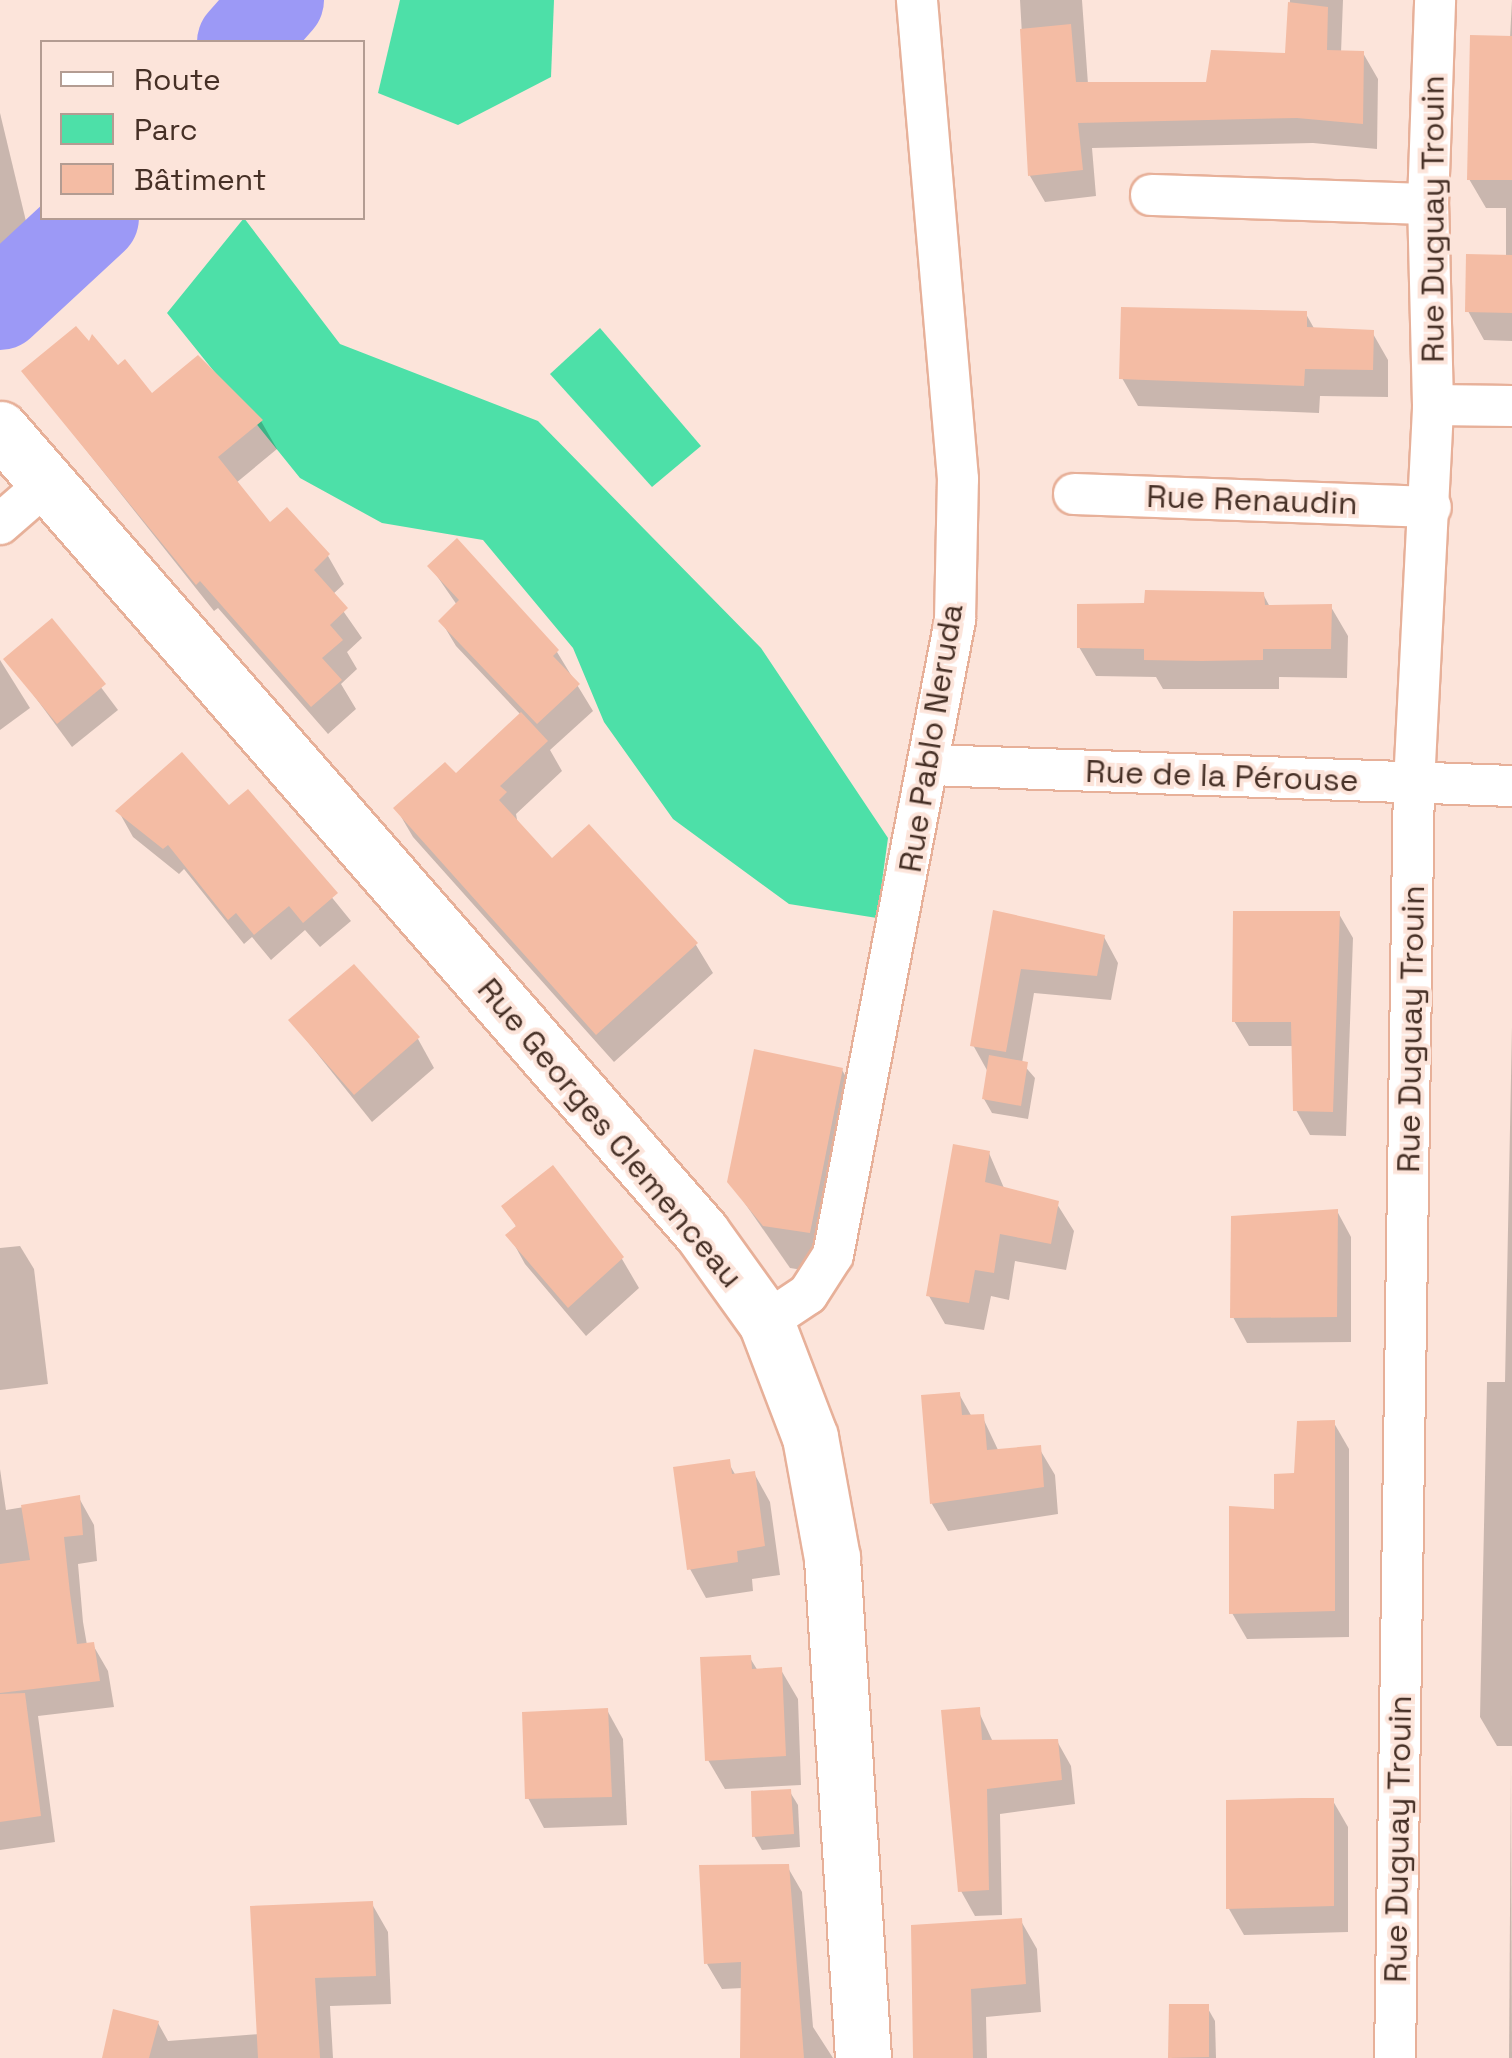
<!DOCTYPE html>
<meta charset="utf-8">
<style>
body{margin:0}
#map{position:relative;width:1512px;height:2058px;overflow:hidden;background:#fce4da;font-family:"Space Grotesk",sans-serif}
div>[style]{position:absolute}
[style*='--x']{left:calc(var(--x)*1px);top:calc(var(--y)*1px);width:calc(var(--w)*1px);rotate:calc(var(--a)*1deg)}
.green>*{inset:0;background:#4de0a8}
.shadow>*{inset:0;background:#0003}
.river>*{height:90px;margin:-45px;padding:0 45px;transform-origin:45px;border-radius:45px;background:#9c99f6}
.building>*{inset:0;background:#f4bca4}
.roads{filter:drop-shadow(2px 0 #e7b099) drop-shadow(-2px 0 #e7b099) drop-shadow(0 2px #e7b099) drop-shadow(0 -2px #e7b099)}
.street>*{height:40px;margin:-20px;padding:0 20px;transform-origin:20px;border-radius:20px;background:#fff}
.secondary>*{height:55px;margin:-27.5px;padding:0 27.5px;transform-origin:27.5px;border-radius:27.5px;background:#fff}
span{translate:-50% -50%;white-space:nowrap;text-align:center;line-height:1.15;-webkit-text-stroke:8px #fce4da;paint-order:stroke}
.street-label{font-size:32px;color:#463026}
.legend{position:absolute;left:40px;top:40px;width:325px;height:180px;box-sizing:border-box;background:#fce4da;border:2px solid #b39c92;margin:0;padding:12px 18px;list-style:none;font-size:30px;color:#463026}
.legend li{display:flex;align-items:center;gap:20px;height:50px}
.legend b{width:50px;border:2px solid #b39c92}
</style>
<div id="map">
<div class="green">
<div style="clip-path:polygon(400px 0,554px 0,551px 77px,458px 125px,378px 93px)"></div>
<div style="clip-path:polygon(244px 218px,340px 344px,538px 421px,761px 648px,888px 838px,877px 918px,789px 904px,673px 819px,604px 722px,573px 648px,483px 540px,382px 523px,300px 478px,167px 313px)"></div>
<div style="clip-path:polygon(600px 328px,701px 446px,652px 487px,550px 374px)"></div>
</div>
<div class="shadow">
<div style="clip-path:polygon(1020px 0,1082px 0,1088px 84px,1208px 84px,1287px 56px,1290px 0,1343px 0,1341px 53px,1363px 53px,1378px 79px,1377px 149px,1313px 143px,1092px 148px,1096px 196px,1045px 202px,1030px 176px)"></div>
<div style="clip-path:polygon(1512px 0,1512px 341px,1484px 340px,1468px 311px,1506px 257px,1506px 208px,1486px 208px,1469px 179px,1510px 38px)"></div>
<div style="clip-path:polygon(0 113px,30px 238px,0 246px)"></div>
<div style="clip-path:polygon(1306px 314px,1315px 330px,1372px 332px,1388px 360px,1388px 397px,1320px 396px,1319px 413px,1138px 406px,1122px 378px)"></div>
<div style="clip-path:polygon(118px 369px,152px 396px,261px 421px,277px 449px,236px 483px,270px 525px,328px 556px,344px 584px,332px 595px,362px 638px,347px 652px,357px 669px,341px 684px,356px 709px,328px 734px,218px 608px,214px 611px,24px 372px)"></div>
<div style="clip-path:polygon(430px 566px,557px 652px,593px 711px,550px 750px,562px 771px,516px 814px,518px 825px,552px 862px,696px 945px,713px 973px,614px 1062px,413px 837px,396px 808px,456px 777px,521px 715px,456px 646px,441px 621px,457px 605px)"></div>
<div style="clip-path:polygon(1263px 594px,1270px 607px,1331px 607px,1348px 636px,1347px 678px,1279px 677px,1279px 689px,1163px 689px,1156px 677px,1096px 676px,1079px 647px)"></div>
<div style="clip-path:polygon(52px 622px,118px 710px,72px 747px,7px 659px)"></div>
<div style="clip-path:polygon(0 660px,30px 708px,0 730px)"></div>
<div style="clip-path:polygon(247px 793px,351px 921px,320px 947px,305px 930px,271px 960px,252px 937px,244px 944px,184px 869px,179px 874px,133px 837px,119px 812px,229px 809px)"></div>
<div style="clip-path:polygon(995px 913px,1104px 937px,1118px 963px,1111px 1000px,1034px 993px,1022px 1063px,1035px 1078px,1028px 1119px,992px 1113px,984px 1099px,988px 1072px,973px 1045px)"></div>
<div style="clip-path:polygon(1339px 914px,1353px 938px,1346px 1136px,1310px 1135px,1296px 1110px,1294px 1046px,1249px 1046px,1234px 1021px)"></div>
<div style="clip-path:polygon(291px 1021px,418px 1039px,434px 1068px,372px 1122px)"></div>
<div style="clip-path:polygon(1512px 1026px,1512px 1746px,1497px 1746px,1480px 1717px,1487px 1382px,1505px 1382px)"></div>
<div style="clip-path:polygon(842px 1070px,867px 1113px,834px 1275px,790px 1268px,730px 1182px)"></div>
<div style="clip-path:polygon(989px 1153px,1004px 1188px,1057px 1204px,1074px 1231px,1066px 1270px,1015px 1261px,1009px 1300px,991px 1296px,984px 1330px,945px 1324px,929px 1296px)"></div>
<div style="clip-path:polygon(505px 1206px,622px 1259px,639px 1288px,586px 1336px,525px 1264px,509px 1235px,517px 1228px)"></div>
<div style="clip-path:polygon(1337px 1211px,1351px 1237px,1351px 1342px,1247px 1343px,1233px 1317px)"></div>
<div style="clip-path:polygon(20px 1246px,34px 1269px,48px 1384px,0 1390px,0 1248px)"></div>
<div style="clip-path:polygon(959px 1394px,972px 1417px,982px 1416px,999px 1452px,1039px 1448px,1055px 1475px,1058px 1514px,948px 1531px,932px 1504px,924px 1398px)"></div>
<div style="clip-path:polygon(1334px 1423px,1349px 1449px,1349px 1637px,1247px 1639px,1232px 1613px,1276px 1511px)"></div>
<div style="clip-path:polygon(728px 1462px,736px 1476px,754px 1473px,770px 1502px,780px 1575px,752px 1579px,753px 1591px,706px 1598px,690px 1569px)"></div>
<div style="clip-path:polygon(0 1469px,6px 1510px,79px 1498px,94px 1525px,97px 1561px,78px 1564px,83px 1622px,87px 1645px,93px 1645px,108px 1671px,114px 1707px,38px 1716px,55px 1842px,0 1850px)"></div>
<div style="clip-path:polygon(750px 1658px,758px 1671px,781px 1670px,798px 1699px,801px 1785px,725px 1789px,708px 1760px)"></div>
<div style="clip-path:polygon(607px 1710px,623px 1739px,627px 1825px,544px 1828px,528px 1798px)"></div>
<div style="clip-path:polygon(978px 1710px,993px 1742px,1057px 1741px,1071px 1766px,1075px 1804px,1000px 1814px,1002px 1915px,975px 1916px,961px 1891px)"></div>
<div style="clip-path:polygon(1511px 1766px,1512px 2058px,1509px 2058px)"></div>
<div style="clip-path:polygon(790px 1792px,798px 1805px,800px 1847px,762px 1850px,754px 1836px)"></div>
<div style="clip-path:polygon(1333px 1801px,1348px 1827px,1348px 1932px,1244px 1935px,1229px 1909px)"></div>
<div style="clip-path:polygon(787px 1866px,802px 1892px,813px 2027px,833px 2058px,742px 2058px,743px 1988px,722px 1989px,707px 1964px)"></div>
<div style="clip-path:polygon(372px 1904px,388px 1932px,391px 2004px,330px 2006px,333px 2058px,104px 2058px,158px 2023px,168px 2041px,259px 2034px)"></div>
<div style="clip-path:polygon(1021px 1921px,1037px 1949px,1041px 2012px,986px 2017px,987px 2058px,915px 2058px)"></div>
<div style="clip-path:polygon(1207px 2007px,1215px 2021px,1216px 2058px,1171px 2058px)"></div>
</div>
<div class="river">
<div style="--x:242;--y:42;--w:56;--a:-48.6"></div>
<div style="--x:0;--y:305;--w:128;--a:-42.8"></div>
</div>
<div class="building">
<div style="clip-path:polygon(1288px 2px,1328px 7px,1327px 50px,1364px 51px,1363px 124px,1297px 118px,1078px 123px,1083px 170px,1028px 176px,1020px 29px,1071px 24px,1076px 82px,1206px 82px,1211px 50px,1285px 53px)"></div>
<div style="clip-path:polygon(1470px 35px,1512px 36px,1512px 180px,1467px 180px)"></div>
<div style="clip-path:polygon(1466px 254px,1512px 255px,1512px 313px,1465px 312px)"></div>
<div style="clip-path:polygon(1121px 307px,1307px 311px,1307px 327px,1374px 330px,1373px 370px,1305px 369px,1304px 386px,1119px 379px)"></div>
<div style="clip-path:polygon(76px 326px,89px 341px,92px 334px,118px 365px,125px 359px,152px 393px,198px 355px,263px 420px,218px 457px,270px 522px,287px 507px,330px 554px,314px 570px,348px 608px,330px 625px,343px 640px,322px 658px,342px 680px,311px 707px,200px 581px,196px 585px,21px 371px)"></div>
<div style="clip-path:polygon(457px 538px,559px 650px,553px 656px,580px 684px,537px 724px,438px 621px,459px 600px,427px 566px)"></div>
<div style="clip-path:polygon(1145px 590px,1264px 592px,1265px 605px,1332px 604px,1331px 649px,1263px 649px,1263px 660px,1202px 661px,1144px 660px,1144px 649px,1077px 648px,1077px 604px,1144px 603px)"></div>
<div style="clip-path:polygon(52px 618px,106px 684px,57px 724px,3px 659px)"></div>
<div style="clip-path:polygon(521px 712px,548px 741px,500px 786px,507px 792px,499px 800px,552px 858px,589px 824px,698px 943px,596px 1035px,393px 808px,445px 762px,456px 773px)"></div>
<div style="clip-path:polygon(182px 752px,229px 805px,248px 789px,338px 893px,303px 923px,289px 906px,254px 935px,236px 913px,228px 920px,168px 845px,163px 849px,115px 811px)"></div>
<div style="clip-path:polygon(993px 910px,1105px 935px,1097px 976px,1021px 969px,1006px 1052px,970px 1046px)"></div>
<div style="clip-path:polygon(1233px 911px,1340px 911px,1333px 1112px,1293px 1111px,1291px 1022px,1232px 1022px)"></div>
<div style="clip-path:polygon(354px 964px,420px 1037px,354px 1095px,288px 1020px)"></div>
<div style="clip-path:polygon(754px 1049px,843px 1068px,810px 1233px,763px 1226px,727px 1182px)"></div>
<div style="clip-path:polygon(989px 1055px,1028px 1062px,1021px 1106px,982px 1099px)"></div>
<div style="clip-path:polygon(953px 1144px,990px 1151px,985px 1182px,1059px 1201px,1051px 1244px,1000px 1234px,994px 1273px,975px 1270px,969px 1303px,926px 1296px)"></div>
<div style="clip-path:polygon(553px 1165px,624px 1257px,568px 1308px,505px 1235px,516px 1226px,501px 1206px)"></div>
<div style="clip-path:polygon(1338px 1209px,1337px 1317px,1230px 1318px,1231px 1216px)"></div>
<div style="clip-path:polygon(960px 1392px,962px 1415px,984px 1414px,987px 1450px,1041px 1445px,1044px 1487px,930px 1504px,921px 1395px)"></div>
<div style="clip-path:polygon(1335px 1420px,1335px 1611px,1229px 1614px,1229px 1506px,1274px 1509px,1274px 1474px,1294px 1473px,1297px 1421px)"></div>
<div style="clip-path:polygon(730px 1459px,732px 1474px,755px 1471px,765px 1546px,737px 1551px,738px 1562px,687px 1570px,673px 1467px)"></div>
<div style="clip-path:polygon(80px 1495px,83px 1535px,64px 1537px,70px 1593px,77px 1644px,94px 1642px,100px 1681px,0 1693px,0 1564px,30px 1560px,21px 1505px)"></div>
<div style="clip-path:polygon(751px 1655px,752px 1669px,782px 1667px,786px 1756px,705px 1761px,700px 1657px)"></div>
<div style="clip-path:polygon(25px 1693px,41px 1816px,0 1822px,0 1694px)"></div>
<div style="clip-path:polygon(980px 1707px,982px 1740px,1058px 1739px,1062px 1780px,987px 1789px,989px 1890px,958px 1892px,941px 1710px)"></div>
<div style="clip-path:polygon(608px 1708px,612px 1797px,525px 1799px,522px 1712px)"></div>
<div style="clip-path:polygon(791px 1789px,794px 1834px,752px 1837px,751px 1791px)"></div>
<div style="clip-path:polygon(1302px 1798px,1334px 1798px,1334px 1906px,1226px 1909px,1226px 1800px)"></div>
<div style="clip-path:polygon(789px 1864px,804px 2058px,740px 2058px,741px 1962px,704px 1964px,699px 1865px)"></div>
<div style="clip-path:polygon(373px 1901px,376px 1976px,315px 1978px,320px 2058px,258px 2058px,250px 1906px)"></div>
<div style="clip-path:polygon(1022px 1918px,1026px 1984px,971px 1989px,973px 2058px,913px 2058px,911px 1925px)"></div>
<div style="clip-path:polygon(1169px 2004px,1209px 2004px,1209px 2057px,1168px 2058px)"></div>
<div style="clip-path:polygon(113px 2009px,159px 2021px,149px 2058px,102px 2058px)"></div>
</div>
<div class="roads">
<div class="street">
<div style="--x:1151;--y:195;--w:277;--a:1.9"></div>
<div style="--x:1433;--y:405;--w:79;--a:0.7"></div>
<div style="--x:1074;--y:494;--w:357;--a:2.1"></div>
<div style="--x:0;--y:524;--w:61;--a:-41"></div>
<div style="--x:931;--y:765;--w:581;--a:2.07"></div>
<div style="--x:766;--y:1322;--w:50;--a:-33.7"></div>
<div style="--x:808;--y:1294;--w:46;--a:-57.3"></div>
<div style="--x:833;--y:1255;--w:647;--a:-79.12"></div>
<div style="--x:955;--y:620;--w:141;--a:-88.8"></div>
<div style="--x:958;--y:479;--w:481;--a:-94.9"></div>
<div style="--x:1395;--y:2058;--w:1274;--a:-89.15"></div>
<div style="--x:1414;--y:784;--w:379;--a:-87.1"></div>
<div style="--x:1433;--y:405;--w:201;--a:-91.4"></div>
<div style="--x:1428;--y:204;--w:204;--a:-88"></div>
</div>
<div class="secondary">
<div style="--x:0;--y:429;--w:1067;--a:48.87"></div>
<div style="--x:702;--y:1233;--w:110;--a:54.3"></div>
<div style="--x:766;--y:1322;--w:123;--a:69.1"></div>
<div style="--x:810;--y:1437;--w:123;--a:79.7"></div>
<div style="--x:832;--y:1558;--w:501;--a:86.45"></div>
</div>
</div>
<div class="street-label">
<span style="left:1433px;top:219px;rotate:-90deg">Rue Duguay Trouin</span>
<span style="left:1252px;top:500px;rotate:2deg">Rue Renaudin</span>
<span style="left:931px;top:738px;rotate:-81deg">Rue Pablo Neruda</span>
<span style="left:1222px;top:776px;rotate:2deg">Rue de la Pérouse</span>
<span style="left:1411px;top:1029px;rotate:-89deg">Rue Duguay Trouin</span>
<span style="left:610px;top:1133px;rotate:50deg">Rue Georges Clemenceau</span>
<span style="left:1398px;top:1839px;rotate:-89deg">Rue Duguay Trouin</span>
</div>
<ul class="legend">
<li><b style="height:12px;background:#fff"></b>Route</li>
<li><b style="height:28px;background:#4de0a8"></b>Parc</li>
<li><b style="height:28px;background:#f4bca4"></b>Bâtiment</li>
</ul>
</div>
